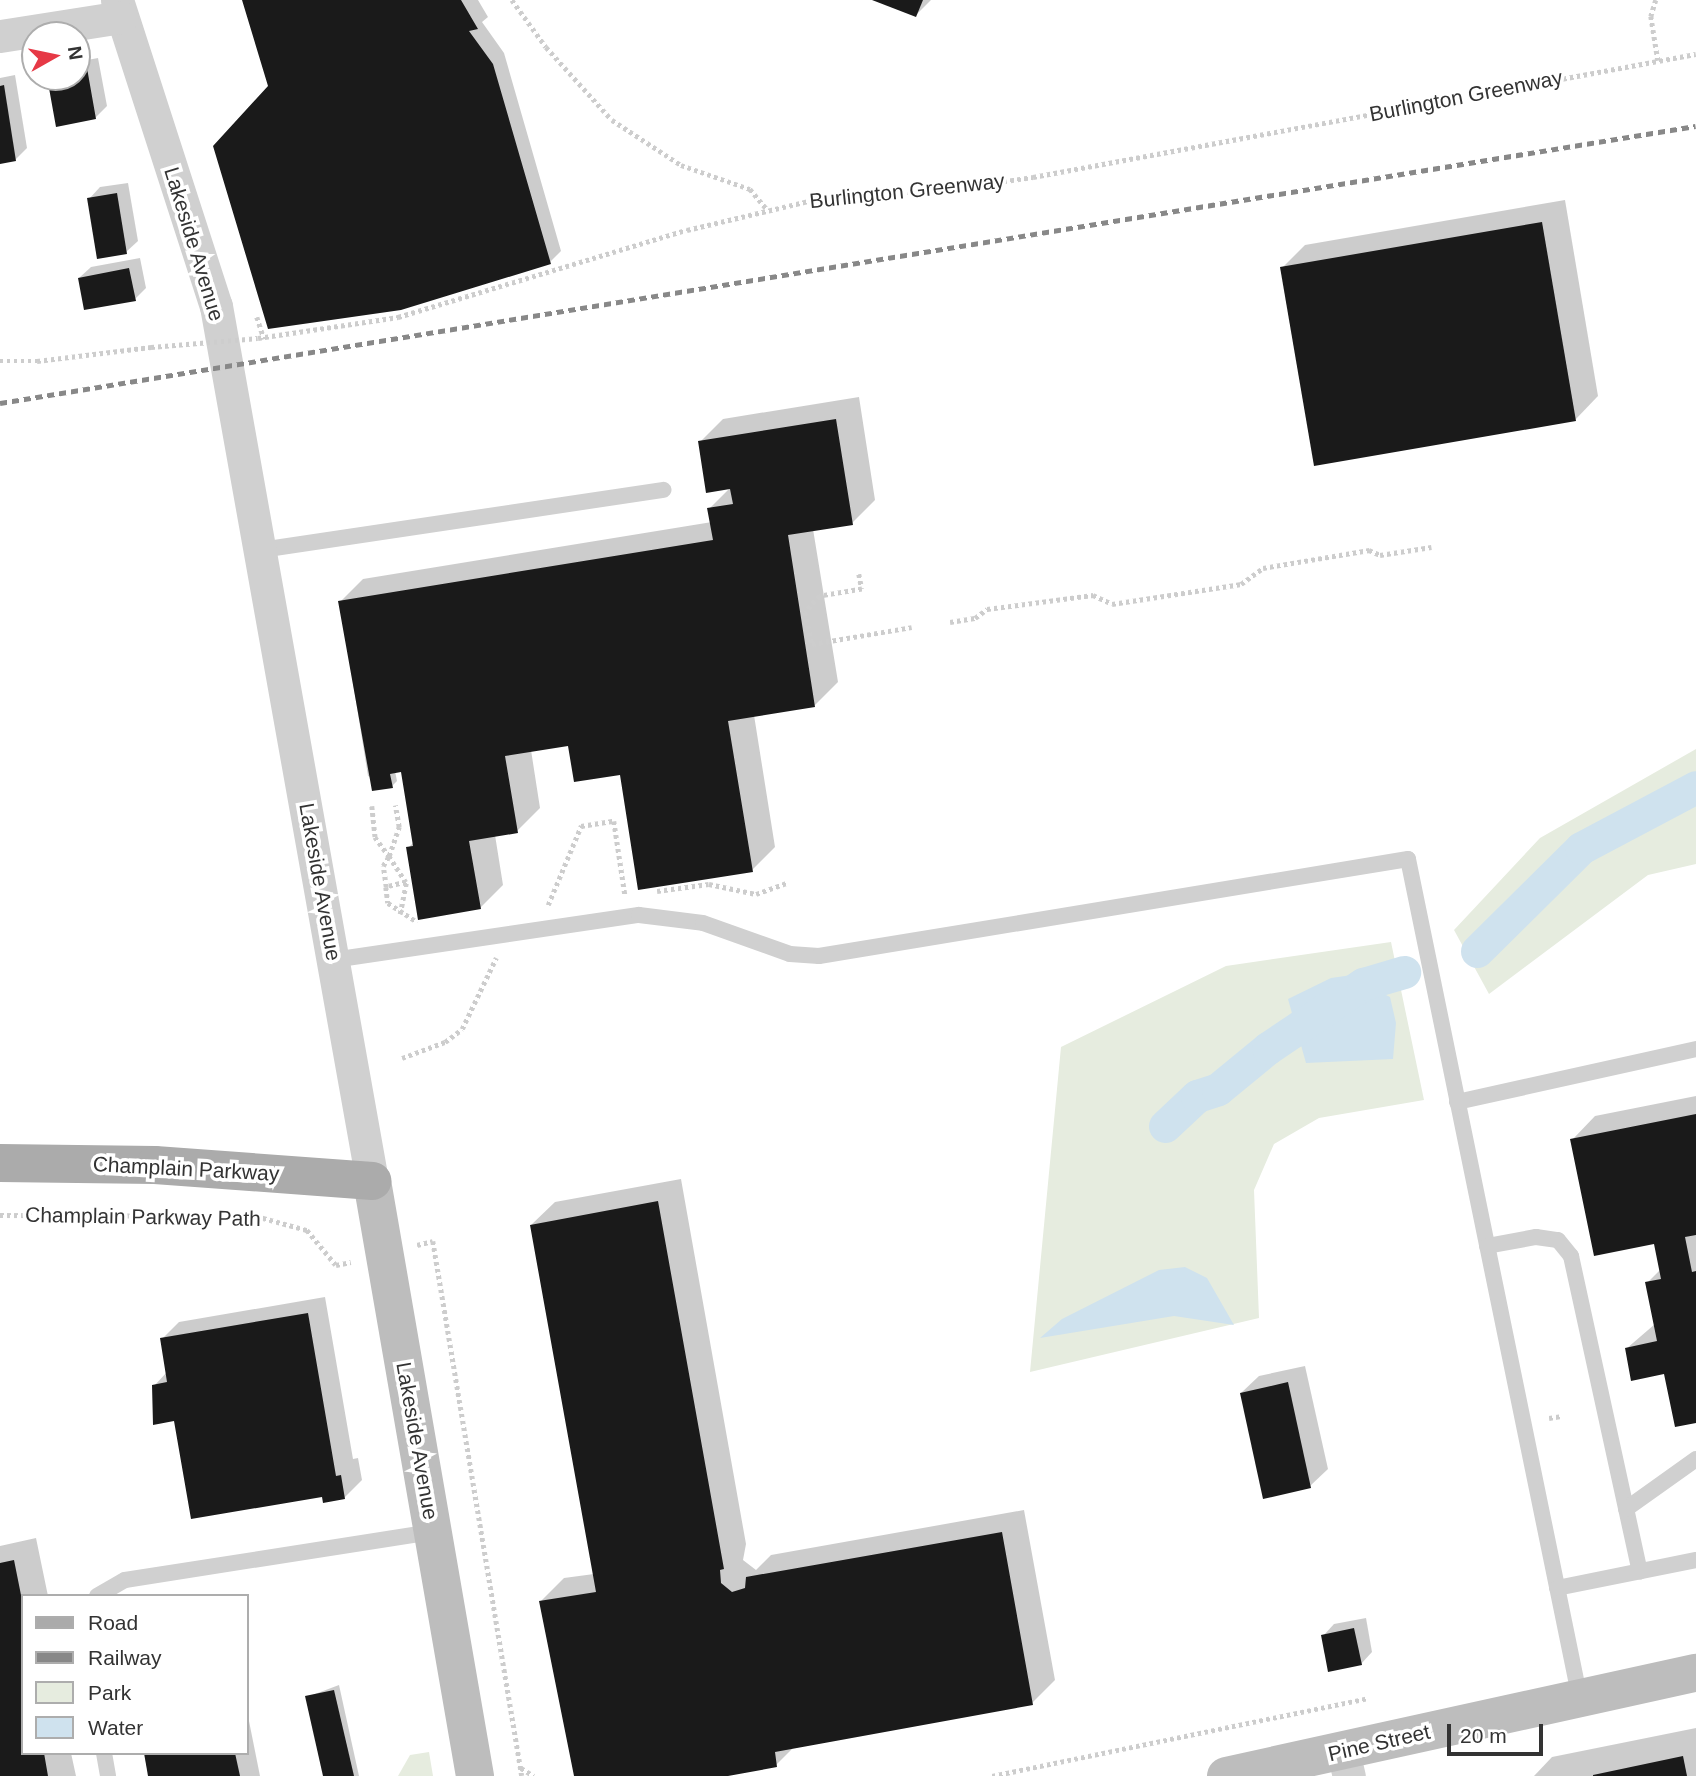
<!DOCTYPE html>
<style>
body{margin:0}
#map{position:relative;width:1696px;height:1776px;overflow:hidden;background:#fff;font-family:Arial,sans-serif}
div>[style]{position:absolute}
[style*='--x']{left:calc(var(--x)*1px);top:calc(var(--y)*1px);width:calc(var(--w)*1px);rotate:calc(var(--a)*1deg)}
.green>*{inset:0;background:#e6ecdf}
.water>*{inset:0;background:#cfe2ee}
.shadow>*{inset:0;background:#0003}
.canal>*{height:33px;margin:-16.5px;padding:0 16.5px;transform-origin:16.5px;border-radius:16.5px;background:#cfe2ee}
.building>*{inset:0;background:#1a1a1a}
.path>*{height:4.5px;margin-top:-2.25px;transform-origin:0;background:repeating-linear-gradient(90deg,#cdcdcd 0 3.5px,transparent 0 7px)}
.service>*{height:16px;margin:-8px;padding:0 8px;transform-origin:8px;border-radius:8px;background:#d0d0d0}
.minor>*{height:33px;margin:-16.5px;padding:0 16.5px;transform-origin:16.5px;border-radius:16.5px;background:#d0d0d0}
.secondary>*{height:38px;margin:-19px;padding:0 19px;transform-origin:19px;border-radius:19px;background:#bdbdbd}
.primary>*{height:38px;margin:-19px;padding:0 19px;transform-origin:19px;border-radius:19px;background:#ababab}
.rail>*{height:5px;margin-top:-2.5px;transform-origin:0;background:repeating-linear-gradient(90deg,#888 0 7px,transparent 0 12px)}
.path-bridge>*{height:4.5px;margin-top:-2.25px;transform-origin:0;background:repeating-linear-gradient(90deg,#cdcdcd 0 3.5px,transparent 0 7px)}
span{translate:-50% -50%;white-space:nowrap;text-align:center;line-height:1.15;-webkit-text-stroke:7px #fff;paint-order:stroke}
.street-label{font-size:21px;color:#333}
.legend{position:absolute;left:21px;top:1594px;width:228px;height:161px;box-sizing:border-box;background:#fff;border:2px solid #adadad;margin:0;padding:9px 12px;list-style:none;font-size:21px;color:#333}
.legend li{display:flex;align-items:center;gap:14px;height:35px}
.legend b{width:35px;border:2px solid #adadad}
.north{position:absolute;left:21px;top:21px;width:70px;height:70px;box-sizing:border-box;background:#fff;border:2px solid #adadad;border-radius:50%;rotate:81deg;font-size:19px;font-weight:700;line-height:28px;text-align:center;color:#333}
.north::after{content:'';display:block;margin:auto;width:24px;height:32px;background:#e63946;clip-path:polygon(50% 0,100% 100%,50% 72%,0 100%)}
.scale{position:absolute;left:1447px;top:1724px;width:96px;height:32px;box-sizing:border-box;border:4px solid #333;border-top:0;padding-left:9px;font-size:21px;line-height:24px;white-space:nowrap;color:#333;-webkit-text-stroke:5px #fff;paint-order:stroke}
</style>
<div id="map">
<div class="green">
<div style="clip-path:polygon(1696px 749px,1696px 864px,1648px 875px,1489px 994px,1454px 930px,1540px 838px)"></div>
<div style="clip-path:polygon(1391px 942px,1424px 1100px,1319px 1118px,1274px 1144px,1254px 1190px,1259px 1318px,1030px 1372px,1061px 1047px,1226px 966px)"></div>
<div style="clip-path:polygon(429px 1752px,433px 1776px,398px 1776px,410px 1755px)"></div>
</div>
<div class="water">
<div style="clip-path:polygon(1373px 972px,1376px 990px,1390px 997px,1396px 1023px,1393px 1059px,1306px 1063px,1288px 999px,1331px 978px)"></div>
<div style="clip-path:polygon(1185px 1267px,1207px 1278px,1234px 1325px,1174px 1316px,1040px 1338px,1062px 1319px,1159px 1270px)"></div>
</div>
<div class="shadow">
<div style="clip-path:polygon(244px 0,478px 0,488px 17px,482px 22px,504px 53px,561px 251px,550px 262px,270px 87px)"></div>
<div style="clip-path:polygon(877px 0,931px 0,916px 15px)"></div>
<div style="clip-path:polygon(98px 58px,107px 106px,95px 118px,49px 77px,77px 77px,77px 62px)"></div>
<div style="clip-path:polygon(15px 75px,27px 148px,15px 160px,0 162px,0 78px)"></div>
<div style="clip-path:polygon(128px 183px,138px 241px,126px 252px,89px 199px,100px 187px)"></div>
<div style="clip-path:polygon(1565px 200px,1598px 396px,1575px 420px,1282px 268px,1305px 245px)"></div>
<div style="clip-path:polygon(140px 258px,146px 288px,135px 299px,79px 278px,91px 267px)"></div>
<div style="clip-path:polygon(859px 397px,875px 500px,852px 523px,813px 529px,838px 682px,815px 705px,754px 715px,775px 847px,752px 870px,621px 773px,570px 744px,531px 750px,540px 808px,517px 831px,495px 835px,503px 885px,480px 908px,408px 848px,414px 842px,402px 770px,395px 771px,397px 781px,392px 786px,368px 776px,340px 602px,363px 579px,712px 522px,709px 509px,731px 487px,700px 442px,723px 419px)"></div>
<div style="clip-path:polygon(1696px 1096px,1696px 1421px,1666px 1372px,1626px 1349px,1655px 1324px,1647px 1283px,1661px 1269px,1655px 1242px,1572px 1140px,1595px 1116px)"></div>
<div style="clip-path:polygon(681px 1179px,746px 1544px,743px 1560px,756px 1570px,771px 1555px,1024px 1510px,1055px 1680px,1032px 1703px,794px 1747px,776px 1765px,719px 1776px,575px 1776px,540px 1602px,564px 1578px,594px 1574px,531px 1225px,555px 1202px)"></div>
<div style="clip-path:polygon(325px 1297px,353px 1459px,358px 1458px,362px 1480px,344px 1498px,324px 1495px,175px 1419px,154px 1386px,167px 1372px,162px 1339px,179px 1322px)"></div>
<div style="clip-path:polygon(1305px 1366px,1328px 1469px,1310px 1486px,1241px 1393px,1259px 1376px)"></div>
<div style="clip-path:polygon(36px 1538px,48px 1596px,23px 1596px,23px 1753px,71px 1753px,76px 1776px,0 1776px,0 1546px)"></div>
<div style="clip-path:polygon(1366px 1618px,1372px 1652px,1361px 1664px,1323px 1636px,1334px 1624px)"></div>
<div style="clip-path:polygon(339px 1685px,359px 1776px,325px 1776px,307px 1697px)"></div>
<div style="clip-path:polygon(247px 1711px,260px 1776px,150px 1776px,145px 1753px,247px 1753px)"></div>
<div style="clip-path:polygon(1696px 1728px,1696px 1776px,1534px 1776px,1552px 1757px)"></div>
</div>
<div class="canal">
<div style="--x:1477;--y:951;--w:146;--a:-44.7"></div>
<div style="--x:1581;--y:848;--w:130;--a:-27.9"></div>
<div style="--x:1165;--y:1126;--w:44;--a:-43.2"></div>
<div style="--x:1197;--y:1096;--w:22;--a:-18"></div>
<div style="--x:1218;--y:1089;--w:65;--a:-39.4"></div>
<div style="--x:1268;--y:1048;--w:115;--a:-34"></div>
<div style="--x:1363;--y:984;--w:43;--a:-16.3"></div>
</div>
<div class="building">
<div style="clip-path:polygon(242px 0,461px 0,478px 29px,469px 31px,493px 64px,551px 264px,401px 310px,268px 329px,213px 146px,268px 86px)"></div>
<div style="clip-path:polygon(872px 0,923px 0,916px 17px)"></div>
<div style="clip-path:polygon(87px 68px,96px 119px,56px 127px,47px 77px,77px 77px,77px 70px)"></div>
<div style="clip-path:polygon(4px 85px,16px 161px,0 164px,0 86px)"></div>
<div style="clip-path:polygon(117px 193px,127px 254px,97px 259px,87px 198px)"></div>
<div style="clip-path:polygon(1542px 222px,1576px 421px,1314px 466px,1280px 267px)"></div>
<div style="clip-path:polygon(129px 268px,136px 301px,84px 310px,78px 278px)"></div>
<div style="clip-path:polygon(836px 419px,853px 525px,788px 535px,815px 707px,728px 721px,753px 872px,638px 890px,620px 775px,574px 782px,568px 746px,505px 756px,518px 833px,469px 841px,481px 909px,418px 920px,406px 847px,413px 846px,401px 772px,390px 774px,393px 788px,372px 791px,338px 601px,713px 540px,707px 508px,733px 504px,730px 489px,706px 493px,698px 441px)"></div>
<div style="clip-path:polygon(1696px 1114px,1696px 1235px,1685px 1237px,1692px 1272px,1696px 1271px,1696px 1423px,1675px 1427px,1664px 1374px,1631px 1381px,1625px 1348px,1657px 1341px,1645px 1282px,1661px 1279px,1654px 1244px,1594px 1256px,1570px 1139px)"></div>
<div style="clip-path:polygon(658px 1201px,724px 1569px,720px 1570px,721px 1583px,732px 1592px,745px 1588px,746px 1577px,1002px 1532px,1033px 1705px,775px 1752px,777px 1767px,728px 1776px,574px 1776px,539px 1601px,596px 1592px,530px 1225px)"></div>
<div style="clip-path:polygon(308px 1313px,336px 1476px,341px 1475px,345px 1499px,323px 1503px,322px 1497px,191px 1519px,174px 1421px,153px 1425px,152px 1385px,167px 1382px,160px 1338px)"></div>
<div style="clip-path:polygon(1288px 1382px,1311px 1488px,1263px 1499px,1240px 1393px)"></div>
<div style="clip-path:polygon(14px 1560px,23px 1605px,23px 1753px,44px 1753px,48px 1776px,0 1776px,0 1563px)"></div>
<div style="clip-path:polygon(1354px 1628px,1362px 1665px,1328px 1672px,1321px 1635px)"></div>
<div style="clip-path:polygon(334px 1690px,354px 1776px,323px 1776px,305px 1696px)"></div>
<div style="clip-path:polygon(144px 1753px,235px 1753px,240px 1776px,148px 1776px)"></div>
<div style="clip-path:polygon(1683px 1756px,1687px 1776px,1593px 1776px,1593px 1775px)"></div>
</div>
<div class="path">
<div style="--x:512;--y:0;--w:58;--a:54.1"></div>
<div style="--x:546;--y:47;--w:98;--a:47.9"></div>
<div style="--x:612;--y:120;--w:82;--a:33.1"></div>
<div style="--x:681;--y:165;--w:73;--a:19.2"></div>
<div style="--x:750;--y:189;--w:26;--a:50"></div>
<div style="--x:1656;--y:0;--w:17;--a:107"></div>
<div style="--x:1651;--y:16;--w:45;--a:81"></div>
<div style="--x:257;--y:317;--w:23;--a:72"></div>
<div style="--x:258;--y:338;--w:142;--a:-8.5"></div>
<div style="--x:398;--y:317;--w:302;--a:-16.8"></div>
<div style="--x:687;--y:230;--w:147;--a:-13.4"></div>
<div style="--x:830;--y:196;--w:111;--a:-3.1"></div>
<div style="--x:941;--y:190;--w:93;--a:-8"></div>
<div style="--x:1033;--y:177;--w:674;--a:-10.51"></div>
<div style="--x:0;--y:361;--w:37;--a:0"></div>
<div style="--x:37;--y:361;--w:115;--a:-7"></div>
<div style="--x:859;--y:574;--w:15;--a:79"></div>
<div style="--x:862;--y:589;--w:43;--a:170.5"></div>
<div style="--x:820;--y:596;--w:22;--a:133"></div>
<div style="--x:805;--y:612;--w:33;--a:78"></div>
<div style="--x:812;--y:644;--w:101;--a:-9.6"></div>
<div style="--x:950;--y:622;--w:25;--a:-9"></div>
<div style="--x:975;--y:618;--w:15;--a:-37"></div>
<div style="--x:987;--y:609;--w:107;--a:-7.5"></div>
<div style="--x:1093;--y:595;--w:21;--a:25"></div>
<div style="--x:1112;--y:604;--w:131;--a:-8.8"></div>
<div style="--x:1241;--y:584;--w:27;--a:-36"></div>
<div style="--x:1263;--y:568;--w:108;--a:-9.6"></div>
<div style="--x:1369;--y:550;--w:12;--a:24"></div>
<div style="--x:1380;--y:555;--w:52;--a:-8.9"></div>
<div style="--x:372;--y:806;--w:31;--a:84"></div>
<div style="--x:375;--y:837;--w:24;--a:54"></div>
<div style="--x:389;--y:856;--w:31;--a:57"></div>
<div style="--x:406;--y:882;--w:21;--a:166"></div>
<div style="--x:386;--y:887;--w:21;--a:-98"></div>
<div style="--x:383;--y:866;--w:12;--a:-59"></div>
<div style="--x:389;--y:856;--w:31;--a:-71"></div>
<div style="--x:399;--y:827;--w:22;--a:-100"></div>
<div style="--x:386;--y:887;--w:16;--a:83"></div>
<div style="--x:388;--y:903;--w:35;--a:33"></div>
<div style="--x:657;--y:891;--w:52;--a:-7.7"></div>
<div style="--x:709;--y:884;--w:48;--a:12"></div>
<div style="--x:756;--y:894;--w:32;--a:-20"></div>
<div style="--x:548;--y:905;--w:86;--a:-67.3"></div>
<div style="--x:581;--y:826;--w:33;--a:-9"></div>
<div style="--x:614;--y:821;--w:75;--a:81.5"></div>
<div style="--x:400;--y:914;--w:33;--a:-79"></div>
<div style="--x:402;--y:1058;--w:46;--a:-20.4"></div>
<div style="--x:445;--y:1042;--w:21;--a:-37"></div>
<div style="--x:462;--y:1029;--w:79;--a:-64.4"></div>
<div style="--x:0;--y:1215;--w:256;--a:0.2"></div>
<div style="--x:256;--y:1216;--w:53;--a:15.4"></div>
<div style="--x:307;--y:1230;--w:45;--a:50.4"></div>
<div style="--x:336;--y:1265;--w:15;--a:-11"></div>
<div style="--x:417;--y:1245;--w:16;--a:-14"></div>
<div style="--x:433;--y:1241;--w:542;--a:80.56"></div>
<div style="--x:1549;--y:1418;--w:12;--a:-9"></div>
<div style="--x:521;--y:1768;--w:15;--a:32"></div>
<div style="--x:992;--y:1776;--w:383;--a:-11.7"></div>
</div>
<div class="service">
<div style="--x:261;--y:550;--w:407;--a:-8.5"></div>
<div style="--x:333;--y:960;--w:309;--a:-8.4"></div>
<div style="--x:639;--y:915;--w:64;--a:7.1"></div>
<div style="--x:703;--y:923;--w:92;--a:19.6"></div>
<div style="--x:790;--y:954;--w:29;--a:4"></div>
<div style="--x:819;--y:956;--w:597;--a:-9.35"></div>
<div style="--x:1408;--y:859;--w:857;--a:78.43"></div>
<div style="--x:1457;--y:1102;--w:245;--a:-12.5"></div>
<div style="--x:1487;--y:1246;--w:50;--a:-10.4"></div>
<div style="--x:1536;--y:1237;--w:22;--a:8"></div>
<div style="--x:1558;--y:1240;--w:21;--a:51"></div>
<div style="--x:1571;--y:1256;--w:323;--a:77.7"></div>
<div style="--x:1626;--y:1509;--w:86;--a:-35.5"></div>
<div style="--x:1557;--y:1588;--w:142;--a:-11.4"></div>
<div style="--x:97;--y:1596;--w:32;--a:-30"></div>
<div style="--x:125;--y:1580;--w:312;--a:-8.9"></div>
<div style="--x:104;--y:1753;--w:23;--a:80"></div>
</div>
<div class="minor">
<div style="--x:117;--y:0;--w:322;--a:72.1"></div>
<div style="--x:216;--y:306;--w:889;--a:79.89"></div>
<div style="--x:0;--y:36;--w:123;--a:-8.9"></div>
<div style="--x:1343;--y:1751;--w:26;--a:77"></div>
</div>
<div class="secondary">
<div style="--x:372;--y:1181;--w:604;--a:80.18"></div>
<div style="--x:1226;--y:1776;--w:481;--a:-12.4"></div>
</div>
<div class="primary">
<div style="--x:0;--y:1163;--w:155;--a:0.7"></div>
<div style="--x:155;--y:1165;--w:218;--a:4.2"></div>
</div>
<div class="rail">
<div style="--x:0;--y:403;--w:1718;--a:-9.28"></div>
</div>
<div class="path-bridge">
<div style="--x:151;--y:347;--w:107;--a:-4.8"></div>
</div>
<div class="street-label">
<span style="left:1466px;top:96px;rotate:-11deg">Burlington Greenway</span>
<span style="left:907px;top:191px;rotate:-6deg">Burlington Greenway</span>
<span style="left:194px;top:244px;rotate:73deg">Lakeside Avenue</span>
<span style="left:320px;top:882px;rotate:80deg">Lakeside Avenue</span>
<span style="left:186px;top:1169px;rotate:3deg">Champlain Parkway</span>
<span style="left:143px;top:1217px;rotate:1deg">Champlain Parkway Path</span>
<span style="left:417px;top:1441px;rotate:80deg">Lakeside Avenue</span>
<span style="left:1379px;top:1743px;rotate:-13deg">Pine Street</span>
</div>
<ul class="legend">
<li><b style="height:9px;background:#ababab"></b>Road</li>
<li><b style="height:9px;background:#888"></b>Railway</li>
<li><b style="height:19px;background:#e6ecdf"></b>Park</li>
<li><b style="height:19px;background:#cfe2ee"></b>Water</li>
</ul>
<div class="north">N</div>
<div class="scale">20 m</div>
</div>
